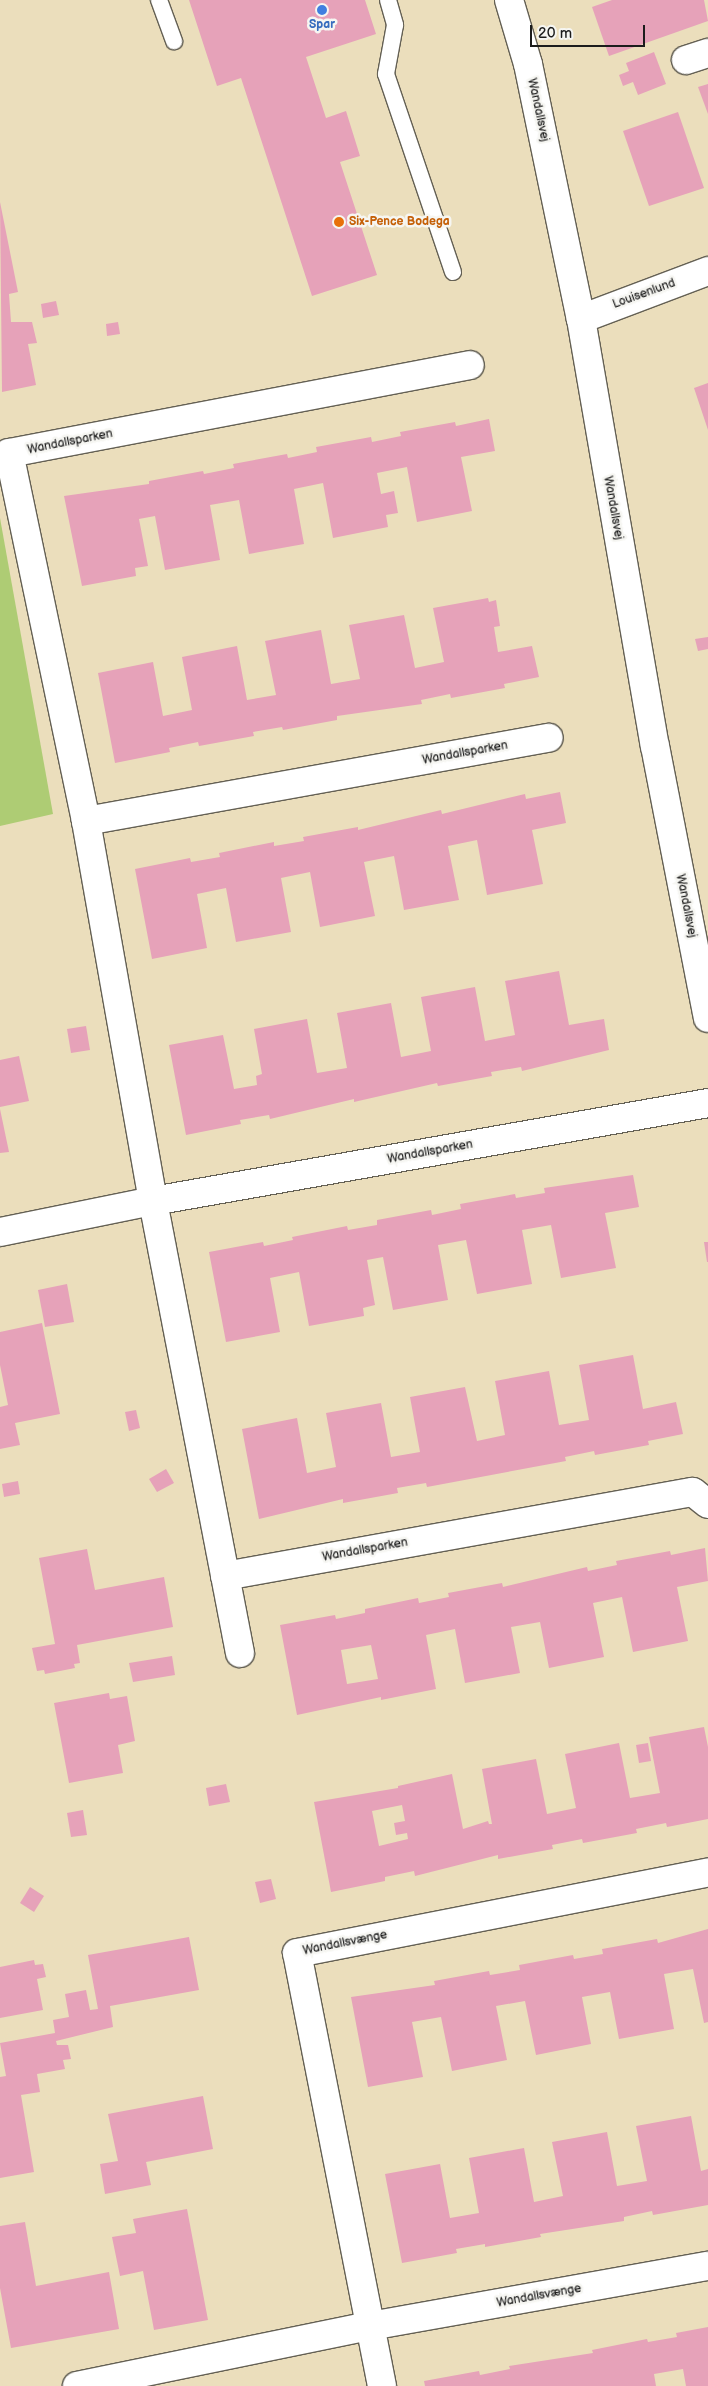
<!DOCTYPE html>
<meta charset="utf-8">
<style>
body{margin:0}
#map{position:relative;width:708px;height:2386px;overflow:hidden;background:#ebdebc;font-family:"Balsamiq Sans",sans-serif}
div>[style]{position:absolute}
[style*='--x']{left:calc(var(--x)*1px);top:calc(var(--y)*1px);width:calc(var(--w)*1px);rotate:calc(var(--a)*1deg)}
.green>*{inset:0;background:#aecc74}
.building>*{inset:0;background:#e6a2b9}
.roads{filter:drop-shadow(1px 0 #646054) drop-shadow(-1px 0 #646054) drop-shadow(0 1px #646054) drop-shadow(0 -1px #646054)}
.service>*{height:16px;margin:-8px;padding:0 8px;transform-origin:8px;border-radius:8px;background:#fff}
.minor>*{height:28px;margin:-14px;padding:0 14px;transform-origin:14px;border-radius:14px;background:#fff}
.tertiary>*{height:28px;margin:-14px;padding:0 14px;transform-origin:14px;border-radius:14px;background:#fff}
.dots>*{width:14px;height:14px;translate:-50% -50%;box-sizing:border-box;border:2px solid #f6f6f2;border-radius:50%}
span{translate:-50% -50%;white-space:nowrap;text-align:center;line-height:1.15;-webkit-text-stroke:5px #f6f6f2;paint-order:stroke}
.shop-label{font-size:12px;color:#366cbe;font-weight:700}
.street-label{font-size:12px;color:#1c1c1c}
.food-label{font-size:12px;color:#c56008;font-weight:700}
.left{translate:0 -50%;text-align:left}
.scale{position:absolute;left:530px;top:25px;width:115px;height:22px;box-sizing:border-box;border:2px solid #1c1c1c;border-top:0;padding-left:6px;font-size:15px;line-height:18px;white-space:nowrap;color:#1c1c1c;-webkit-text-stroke:4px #f6f6f2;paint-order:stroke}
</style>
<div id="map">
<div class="green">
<div style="clip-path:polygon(0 518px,53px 814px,0 826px)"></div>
</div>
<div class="building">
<div style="clip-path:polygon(189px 0,365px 0,376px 34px,306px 57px,326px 118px,346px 111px,360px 156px,340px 162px,377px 275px,312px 296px,241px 78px,217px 86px)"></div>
<div style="clip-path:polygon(612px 0,704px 0,708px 21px,609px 56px,592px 7px)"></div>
<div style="clip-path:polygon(654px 52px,666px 84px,638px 95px,633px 82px,623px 86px,619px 75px,629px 71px,626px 63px)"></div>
<div style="clip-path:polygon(708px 84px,708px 114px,698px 87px)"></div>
<div style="clip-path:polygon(678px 112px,704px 188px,649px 206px,623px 131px)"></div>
<div style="clip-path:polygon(0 202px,18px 292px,9px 294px,11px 322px,32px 322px,37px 343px,28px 344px,36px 385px,2px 392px)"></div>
<div style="clip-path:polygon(56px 301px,59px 315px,43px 318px,41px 304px)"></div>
<div style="clip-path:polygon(118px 322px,120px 334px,107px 336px,106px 324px)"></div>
<div style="clip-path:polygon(708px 383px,708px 430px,694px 388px)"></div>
<div style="clip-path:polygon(489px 419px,495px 451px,461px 457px,472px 511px,417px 522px,407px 467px,377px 473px,381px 494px,394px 491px,398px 513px,386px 515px,388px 527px,333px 538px,323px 483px,294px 489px,304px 544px,249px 554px,239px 500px,210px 505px,220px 560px,165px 570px,155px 516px,139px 519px,148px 566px,135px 568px,136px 576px,82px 586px,64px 496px,149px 484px,149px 481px,203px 471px,204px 474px,234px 468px,233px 464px,287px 454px,288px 458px,317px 452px,316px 447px,371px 437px,372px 442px,401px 436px,400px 432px,455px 422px,456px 426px)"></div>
<div style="clip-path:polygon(488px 598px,489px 602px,496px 600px,500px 626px,494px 627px,498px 652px,532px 646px,539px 677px,504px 684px,505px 688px,451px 698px,450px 694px,421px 700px,422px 704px,337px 716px,337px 720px,283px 730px,282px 727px,253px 732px,254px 736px,199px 746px,198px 742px,169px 748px,170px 752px,115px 763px,98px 673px,153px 662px,163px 716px,192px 710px,182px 657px,237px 646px,247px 700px,276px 695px,265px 641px,321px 630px,331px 684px,360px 679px,349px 625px,404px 615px,415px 668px,444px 662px,433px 608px)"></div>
<div style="clip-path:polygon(708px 637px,708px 649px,698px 651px,695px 639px)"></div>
<div style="clip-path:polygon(560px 792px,566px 823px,532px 830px,543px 884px,487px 895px,477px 840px,448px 846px,459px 900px,404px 910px,394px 856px,364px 862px,375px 916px,320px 927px,310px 872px,281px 878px,291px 932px,236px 942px,226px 888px,197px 894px,207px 948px,152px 959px,135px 869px,190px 858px,191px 862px,220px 857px,219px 853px,274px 842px,274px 846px,304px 841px,303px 837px,358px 827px,358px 830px,441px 810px,442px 814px,525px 794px,526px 799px)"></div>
<div style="clip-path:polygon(559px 971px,569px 1025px,604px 1019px,609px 1050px,522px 1071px,521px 1067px,491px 1072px,492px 1076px,438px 1086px,437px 1083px,354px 1102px,354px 1099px,270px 1119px,269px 1115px,240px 1120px,241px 1124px,186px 1135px,169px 1045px,223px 1035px,234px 1089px,257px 1085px,256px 1076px,262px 1074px,254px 1029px,307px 1019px,317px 1073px,347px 1068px,337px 1013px,391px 1003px,401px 1057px,431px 1051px,421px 997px,475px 987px,485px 1041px,515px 1035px,505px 981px)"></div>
<div style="clip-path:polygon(86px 1026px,90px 1050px,71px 1053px,67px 1029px)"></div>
<div style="clip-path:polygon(19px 1056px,29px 1101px,0 1107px,0 1060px)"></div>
<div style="clip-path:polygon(0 1109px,9px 1152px,0 1153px)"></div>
<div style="clip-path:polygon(633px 1175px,639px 1207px,605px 1213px,616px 1268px,561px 1278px,551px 1225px,522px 1230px,532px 1284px,477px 1294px,466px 1240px,438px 1245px,448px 1300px,393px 1310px,383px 1257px,367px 1260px,375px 1305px,363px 1308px,364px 1316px,309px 1326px,299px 1272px,270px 1278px,280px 1332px,226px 1342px,209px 1252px,263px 1242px,264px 1246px,293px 1240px,292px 1237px,347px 1226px,348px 1230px,377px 1225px,377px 1220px,431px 1210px,432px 1215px,461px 1209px,460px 1204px,515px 1194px,516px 1198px,545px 1193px,544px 1188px)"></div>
<div style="clip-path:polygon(704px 1242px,708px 1242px,708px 1262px,707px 1262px)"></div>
<div style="clip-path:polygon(67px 1284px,74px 1322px,45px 1327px,38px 1290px)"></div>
<div style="clip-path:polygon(42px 1323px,60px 1414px,15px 1423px,20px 1445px,0 1449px,0 1407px,8px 1405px,0 1365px,0 1332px)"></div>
<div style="clip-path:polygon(633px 1355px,643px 1409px,676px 1402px,683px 1434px,648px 1441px,649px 1445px,595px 1455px,594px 1451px,565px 1457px,566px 1461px,427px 1487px,426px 1483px,397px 1488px,398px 1493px,343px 1503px,343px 1499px,259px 1519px,242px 1429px,297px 1418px,307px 1473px,336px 1467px,326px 1413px,381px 1403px,391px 1457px,420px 1452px,410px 1397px,465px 1387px,477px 1441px,505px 1435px,495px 1381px,549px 1371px,559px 1425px,589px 1420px,579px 1365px)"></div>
<div style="clip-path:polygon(136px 1410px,140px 1428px,129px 1431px,125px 1412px)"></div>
<div style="clip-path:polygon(166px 1469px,174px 1483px,157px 1492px,149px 1479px)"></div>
<div style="clip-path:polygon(18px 1481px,20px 1494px,4px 1497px,2px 1484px)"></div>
<div style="clip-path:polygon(evenodd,705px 1548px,708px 1581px,677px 1587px,688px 1641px,633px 1652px,622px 1597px,593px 1603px,604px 1657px,549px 1668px,540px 1622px,511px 1627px,520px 1673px,465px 1683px,455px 1629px,426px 1635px,436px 1689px,381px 1700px,381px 1697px,297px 1715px,280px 1625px,335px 1615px,336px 1619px,365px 1613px,365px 1609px,418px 1598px,419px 1603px,449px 1597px,448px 1593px,502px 1583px,503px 1587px,587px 1567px,588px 1571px,617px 1565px,616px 1561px,670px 1551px,671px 1555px,705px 1548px,371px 1645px,378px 1679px,347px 1684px,341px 1650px,371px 1645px)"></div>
<div style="clip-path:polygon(87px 1549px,95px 1590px,164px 1577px,173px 1627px,77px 1645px,80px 1663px,74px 1664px,75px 1668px,45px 1674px,44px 1670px,37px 1671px,32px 1648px,55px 1644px,39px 1558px)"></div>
<div style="clip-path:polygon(172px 1656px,175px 1675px,133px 1682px,129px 1663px)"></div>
<div style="clip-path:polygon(109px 1693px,110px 1699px,127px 1696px,135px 1741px,118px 1745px,123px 1773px,69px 1783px,54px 1703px)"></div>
<div style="clip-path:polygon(evenodd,704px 1727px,708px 1747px,708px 1819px,667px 1827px,666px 1823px,636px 1829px,637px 1833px,583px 1843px,582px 1839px,552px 1845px,553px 1849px,498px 1859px,498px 1855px,415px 1876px,414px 1871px,385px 1877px,385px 1881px,331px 1892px,314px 1802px,398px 1788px,398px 1786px,452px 1774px,463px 1829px,488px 1821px,489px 1824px,492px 1824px,482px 1769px,536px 1759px,547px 1814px,576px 1808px,565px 1754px,619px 1743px,630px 1798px,660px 1793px,649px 1737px,704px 1727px,402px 1805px,405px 1821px,394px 1823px,396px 1835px,407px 1833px,408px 1839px,379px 1846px,372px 1811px,402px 1805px)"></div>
<div style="clip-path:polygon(648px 1743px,651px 1761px,639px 1763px,636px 1745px)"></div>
<div style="clip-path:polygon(226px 1784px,230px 1802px,209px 1806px,206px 1788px)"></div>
<div style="clip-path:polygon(83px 1810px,87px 1835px,71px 1837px,67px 1813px)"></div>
<div style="clip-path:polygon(271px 1879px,276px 1899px,260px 1903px,255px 1882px)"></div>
<div style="clip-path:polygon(30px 1887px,44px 1896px,34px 1912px,20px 1903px)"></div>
<div style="clip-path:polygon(708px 1929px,708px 2022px,704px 2023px,693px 1969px,664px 1974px,674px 2029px,619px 2039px,610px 1992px,582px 1997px,591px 2044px,536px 2055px,525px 2001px,496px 2006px,507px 2060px,452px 2071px,441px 2017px,412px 2022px,423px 2077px,368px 2087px,351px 1997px,435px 1985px,434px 1981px,489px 1971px,490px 1975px,520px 1970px,519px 1965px,573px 1955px,574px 1959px,603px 1954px,602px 1949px,657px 1939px,658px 1943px)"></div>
<div style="clip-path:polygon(189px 1937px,199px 1990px,110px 2006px,113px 2027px,56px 2041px,57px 2045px,68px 2045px,71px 2059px,63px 2060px,65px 2069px,37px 2074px,40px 2092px,21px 2095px,34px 2172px,0 2178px,0 2077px,6px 2076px,0 2043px,55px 2033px,53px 2020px,69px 2017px,65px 1994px,86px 1990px,90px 2010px,98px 2009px,88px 1955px)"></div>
<div style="clip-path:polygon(34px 1960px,35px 1965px,43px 1964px,46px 1977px,37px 1979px,43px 2010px,0 2018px,0 1967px)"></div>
<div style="clip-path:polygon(203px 2096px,213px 2149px,146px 2162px,151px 2185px,105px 2194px,100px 2164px,118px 2161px,108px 2114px)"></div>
<div style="clip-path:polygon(691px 2116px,701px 2171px,708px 2169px,708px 2205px,653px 2215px,652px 2211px,624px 2217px,624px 2221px,540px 2234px,541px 2237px,485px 2247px,485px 2244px,456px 2249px,457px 2253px,402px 2263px,385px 2174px,440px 2164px,450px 2218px,479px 2213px,469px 2158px,524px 2148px,534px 2202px,563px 2196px,552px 2142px,607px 2132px,617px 2186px,647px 2181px,636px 2126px)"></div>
<div style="clip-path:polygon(187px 2209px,208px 2320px,154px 2330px,143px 2271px,120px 2276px,112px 2237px,136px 2233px,133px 2219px)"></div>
<div style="clip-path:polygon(25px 2222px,36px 2286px,109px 2272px,119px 2329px,11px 2348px,0 2288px,0 2226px)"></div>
<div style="clip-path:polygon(708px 2327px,708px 2386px,686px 2386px,683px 2369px,654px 2374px,656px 2386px,425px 2386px,424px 2381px,479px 2371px,480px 2375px,510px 2369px,509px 2366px,593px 2353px,592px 2350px,647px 2339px,648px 2342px,677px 2337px,676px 2333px)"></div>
</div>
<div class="roads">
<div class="service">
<div style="--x:159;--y:0;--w:44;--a:69.9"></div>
<div style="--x:388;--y:0;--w:26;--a:74"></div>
<div style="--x:395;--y:25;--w:50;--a:100.4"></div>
<div style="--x:386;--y:74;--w:209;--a:71.3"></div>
</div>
<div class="minor">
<div style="--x:686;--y:60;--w:23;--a:-18"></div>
<div style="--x:581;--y:319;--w:136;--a:-20.7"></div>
<div style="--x:86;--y:821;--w:470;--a:-10.2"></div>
<div style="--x:0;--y:1232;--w:156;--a:-11.5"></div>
<div style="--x:153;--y:1201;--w:564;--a:-10.01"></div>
<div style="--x:225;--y:1576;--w:475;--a:-10.2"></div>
<div style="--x:693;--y:1492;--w:19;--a:39"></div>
<div style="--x:240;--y:1653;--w:460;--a:-100.9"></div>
<div style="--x:153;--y:1201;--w:386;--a:-100"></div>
<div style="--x:86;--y:821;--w:376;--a:-101.8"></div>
<div style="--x:9;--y:453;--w:469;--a:-10.8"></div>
<div style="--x:77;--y:2386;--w:299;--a:-11.6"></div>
<div style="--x:370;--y:2326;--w:343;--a:-10.1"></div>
<div style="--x:382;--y:2386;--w:441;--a:-101.1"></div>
<div style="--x:297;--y:1953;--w:419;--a:-11.1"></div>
</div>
<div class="tertiary">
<div style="--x:509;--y:0;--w:67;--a:73.5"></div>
<div style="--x:528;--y:64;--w:260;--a:78.3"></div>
<div style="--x:581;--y:319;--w:433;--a:80.2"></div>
<div style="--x:655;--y:746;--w:277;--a:79"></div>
</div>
</div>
<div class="dots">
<div style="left:322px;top:10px;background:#3f7fe0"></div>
<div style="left:339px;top:222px;background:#e8710a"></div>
</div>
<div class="shop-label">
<span style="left:322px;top:25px">Spar</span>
</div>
<div class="street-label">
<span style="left:538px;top:110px;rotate:78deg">Wandallsvej</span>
<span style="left:644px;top:294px;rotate:-20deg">Louisenlund</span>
<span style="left:70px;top:442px;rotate:-11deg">Wandallsparken</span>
<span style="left:613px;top:508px;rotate:80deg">Wandallsvej</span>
<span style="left:465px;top:753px;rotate:-10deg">Wandallsparken</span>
<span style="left:686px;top:906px;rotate:79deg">Wandallsvej</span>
<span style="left:430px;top:1152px;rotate:-10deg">Wandallsparken</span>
<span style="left:365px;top:1550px;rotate:-10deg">Wandallsparken</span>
<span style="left:345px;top:1943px;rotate:-11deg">Wandallsvænge</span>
<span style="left:539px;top:2296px;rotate:-10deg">Wandallsvænge</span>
</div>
<div class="food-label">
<span class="left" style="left:349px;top:222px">Six-Pence Bodega</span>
</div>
<div class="scale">20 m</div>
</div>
